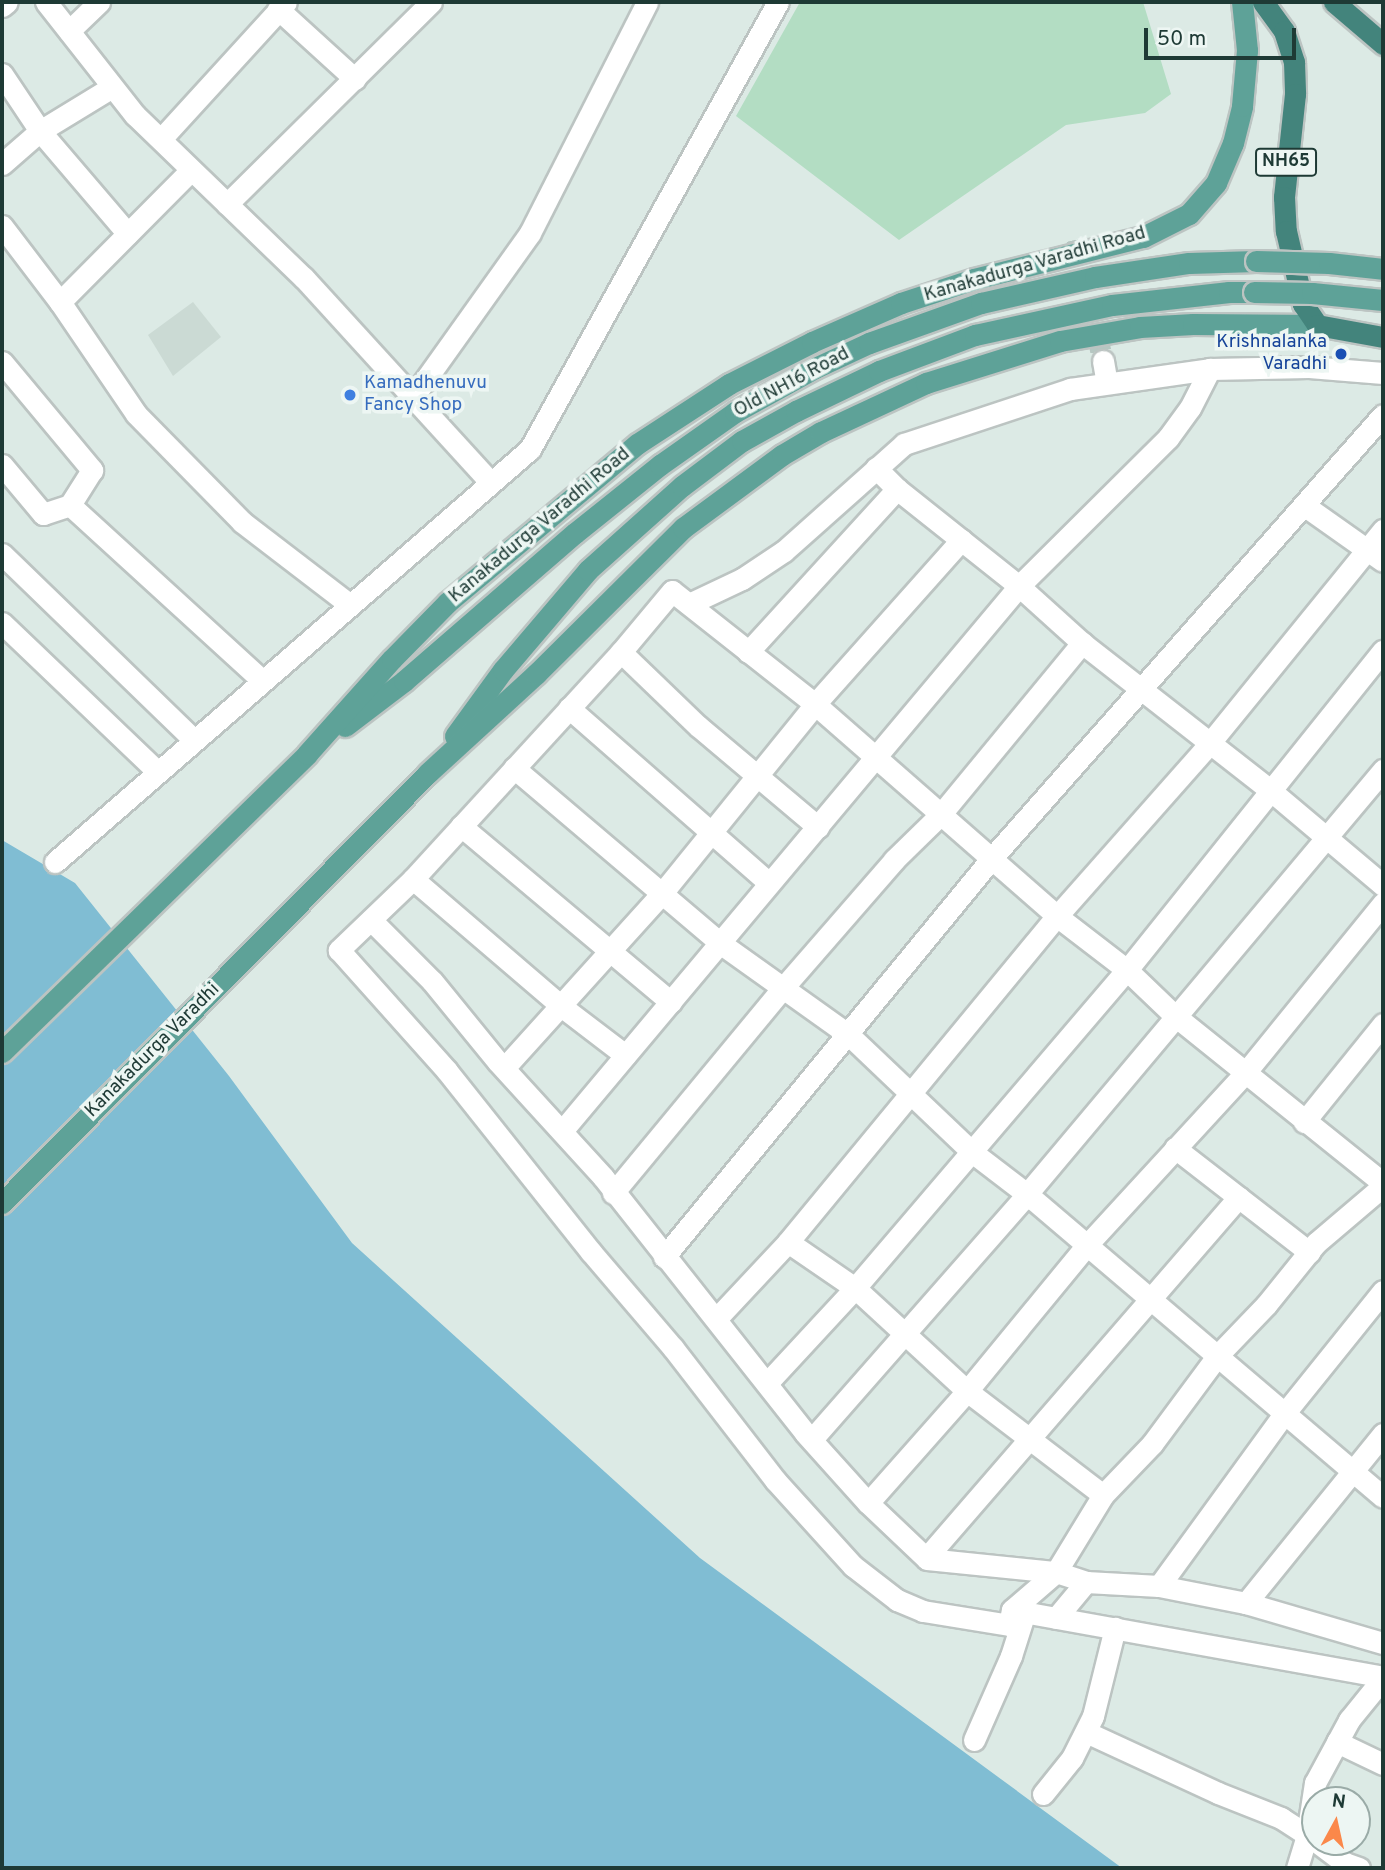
<!DOCTYPE html>
<style>
body{margin:0}
#map{position:relative;width:1385px;height:1870px;overflow:hidden;background:#dceae5;font-family:Overpass,sans-serif}
div>[style]{position:absolute}
[style*='--x']{left:calc(var(--x)*1px);top:calc(var(--y)*1px);width:calc(var(--w)*1px);rotate:calc(var(--a)*1deg)}
.built>*{inset:0;background:#cbdad4}
.green>*{inset:0;background:#b3ddc3}
.water>*{inset:0;background:#80bdd3}
.tertiary-tunnel>*{height:21px;margin-top:-10.5px;transform-origin:0;background:repeating-linear-gradient(90deg,#b6c7c2 0 21px,transparent 0 31px)}
.roads{filter:drop-shadow(2px 0 #bcc4c2) drop-shadow(-2px 0 #bcc4c2) drop-shadow(0 2px #bcc4c2) drop-shadow(0 -2px #bcc4c2)}
.minor>*{height:21px;margin:-10.5px;padding:0 10.5px;transform-origin:10.5px;border-radius:10.5px;background:#fff}
.tertiary>*{height:21px;margin:-10.5px;padding:0 10.5px;transform-origin:10.5px;border-radius:10.5px;background:#fff}
.primary>*{height:21px;margin:-10.5px;padding:0 10.5px;transform-origin:10.5px;border-radius:10.5px;background:#5ea298}
.trunk>*{height:21px;margin:-10.5px;padding:0 10.5px;transform-origin:10.5px;border-radius:10.5px;background:#43847c}
.bridges{filter:drop-shadow(2px 0 #bcc4c2) drop-shadow(-2px 0 #bcc4c2) drop-shadow(0 2px #bcc4c2) drop-shadow(0 -2px #bcc4c2)}
.primary-bridge>*{height:21px;margin:-10.5px;padding:0 10.5px;transform-origin:10.5px;border-radius:10.5px;background:#5ea298}
.dots>*{width:19px;height:19px;translate:-50% -50%;box-sizing:border-box;border:4px solid #edf6f3;border-radius:50%}
span{translate:-50% -50%;white-space:nowrap;text-align:center;line-height:1.15;-webkit-text-stroke:7px #edf6f3;paint-order:stroke}
.shield-label span{padding:2px 5px;background:#edf6f3;border:2px solid;border-radius:5px;-webkit-text-stroke-width:0}
.shield-label{font-size:18px;color:#1e3a35;font-weight:700}
.street-label{font-size:19px;color:#1e3a35}
.transit-label{font-size:19px;color:#164399}
.right{translate:-100% -50%;text-align:right}
.shop-label{font-size:19px;color:#366cbe}
.left{translate:0 -50%;text-align:left}
.frame{position:absolute;inset:0;border:4px solid #1e3a35;pointer-events:none}
.north{position:absolute;left:1301px;top:1786px;width:70px;height:70px;box-sizing:border-box;background:#edf6f3;border:2px solid #9aaba7;border-radius:50%;rotate:8deg;font-size:19px;font-weight:700;line-height:28px;text-align:center;color:#1e3a35}
.north::after{content:'';display:block;margin:auto;width:24px;height:32px;background:#fb884a;clip-path:polygon(50% 0,100% 100%,50% 72%,0 100%)}
.scale{position:absolute;left:1144px;top:28px;width:152px;height:32px;box-sizing:border-box;border:4px solid #1e3a35;border-top:0;padding-left:9px;font-size:21px;line-height:24px;white-space:nowrap;color:#1e3a35;-webkit-text-stroke:5px #edf6f3;paint-order:stroke}
</style>
<div id="map">
<div class="built">
<div style="clip-path:polygon(193px 302px,221px 337px,173px 376px,148px 335px)"></div>
</div>
<div class="green">
<div style="clip-path:polygon(800px 2px,1143px 2px,1171px 94px,1145px 113px,1066px 125px,899px 240px,736px 116px)"></div>
</div>
<div class="water">
<div style="clip-path:polygon(2px 840px,75px 883px,229px 1076px,352px 1243px,700px 1558px,1122px 1868px,2px 1868px)"></div>
</div>
<div class="tertiary-tunnel">
<div style="--x:1077;--y:239;--w:125;--a:78"></div>
</div>
<div class="roads">
<div class="minor">
<div style="--x:46;--y:2;--w:144;--a:51.8"></div>
<div style="--x:135;--y:115;--w:235;--a:44"></div>
<div style="--x:304;--y:278;--w:277;--a:47.6"></div>
<div style="--x:2;--y:6;--w:6;--a:-39"></div>
<div style="--x:278;--y:9;--w:104;--a:42.3"></div>
<div style="--x:69;--y:31;--w:42;--a:-44"></div>
<div style="--x:2;--y:74;--w:69;--a:56.3"></div>
<div style="--x:40;--y:131;--w:135;--a:49.5"></div>
<div style="--x:161;--y:139;--w:185;--a:-47.6"></div>
<div style="--x:2;--y:164;--w:50;--a:-41"></div>
<div style="--x:40;--y:131;--w:84;--a:-31.4"></div>
<div style="--x:227;--y:204;--w:287;--a:-44.7"></div>
<div style="--x:2;--y:226;--w:96;--a:52.7"></div>
<div style="--x:60;--y:302;--w:135;--a:55.8"></div>
<div style="--x:136;--y:414;--w:151;--a:45.5"></div>
<div style="--x:242;--y:522;--w:136;--a:37.5"></div>
<div style="--x:60;--y:302;--w:186;--a:-45.2"></div>
<div style="--x:1103;--y:361;--w:22;--a:80"></div>
<div style="--x:2;--y:362;--w:141;--a:50.2"></div>
<div style="--x:92;--y:470;--w:41;--a:122.2"></div>
<div style="--x:70;--y:505;--w:261;--a:42.4"></div>
<div style="--x:413;--y:397;--w:201;--a:-54.5"></div>
<div style="--x:530;--y:233;--w:259;--a:-63.1"></div>
<div style="--x:2;--y:465;--w:64;--a:50.1"></div>
<div style="--x:43;--y:514;--w:28;--a:-18"></div>
<div style="--x:876;--y:468;--w:30;--a:45"></div>
<div style="--x:897;--y:489;--w:156;--a:38.5"></div>
<div style="--x:1019;--y:586;--w:85;--a:42.1"></div>
<div style="--x:1082;--y:643;--w:239;--a:38"></div>
<div style="--x:1270;--y:790;--w:148;--a:40.1"></div>
<div style="--x:1305;--y:506;--w:95;--a:35.2"></div>
<div style="--x:2;--y:554;--w:267;--a:44.1"></div>
<div style="--x:2;--y:623;--w:216;--a:43.7"></div>
<div style="--x:621;--y:652;--w:107;--a:43.9"></div>
<div style="--x:698;--y:726;--w:157;--a:40.1"></div>
<div style="--x:748;--y:652;--w:221;--a:-47.6"></div>
<div style="--x:569;--y:708;--w:266;--a:41.2"></div>
<div style="--x:514;--y:768;--w:270;--a:40.3"></div>
<div style="--x:720;--y:943;--w:158;--a:35.5"></div>
<div style="--x:849;--y:1035;--w:170;--a:43.6"></div>
<div style="--x:972;--y:1152;--w:69;--a:37.4"></div>
<div style="--x:1027;--y:1194;--w:467;--a:40.4"></div>
<div style="--x:461;--y:826;--w:274;--a:40"></div>
<div style="--x:55;--y:862;--w:629;--a:-41.01"></div>
<div style="--x:530;--y:449;--w:511;--a:-60.98"></div>
<div style="--x:413;--y:879;--w:195;--a:40.6"></div>
<div style="--x:561;--y:1006;--w:81;--a:37.4"></div>
<div style="--x:371;--y:920;--w:86;--a:45"></div>
<div style="--x:432;--y:981;--w:104;--a:50.8"></div>
<div style="--x:498;--y:1062;--w:156;--a:47.6"></div>
<div style="--x:603;--y:1177;--w:326;--a:51.7"></div>
<div style="--x:805;--y:1433;--w:94;--a:48"></div>
<div style="--x:868;--y:1503;--w:81;--a:43.5"></div>
<div style="--x:927;--y:1559;--w:130;--a:5.8"></div>
<div style="--x:1056;--y:1572;--w:32;--a:18"></div>
<div style="--x:1086;--y:1582;--w:73;--a:3.1"></div>
<div style="--x:1159;--y:1586;--w:89;--a:11.1"></div>
<div style="--x:1246;--y:1603;--w:143;--a:16.3"></div>
<div style="--x:505;--y:1067;--w:236;--a:-47.9"></div>
<div style="--x:663;--y:892;--w:242;--a:-51"></div>
<div style="--x:815;--y:704;--w:220;--a:-48.3"></div>
<div style="--x:1304;--y:1122;--w:126;--a:-51.1"></div>
<div style="--x:562;--y:1131;--w:711;--a:-50.02"></div>
<div style="--x:1019;--y:586;--w:210;--a:-44.8"></div>
<div style="--x:1168;--y:438;--w:37;--a:-54"></div>
<div style="--x:1190;--y:408;--w:44;--a:-62.9"></div>
<div style="--x:1175;--y:1148;--w:170;--a:37.8"></div>
<div style="--x:1383;--y:1183;--w:267;--a:-141.2"></div>
<div style="--x:1175;--y:1016;--w:66;--a:-136.2"></div>
<div style="--x:1127;--y:970;--w:88;--a:-142.4"></div>
<div style="--x:1057;--y:916;--w:322;--a:-138.8"></div>
<div style="--x:815;--y:704;--w:182;--a:-141.7"></div>
<div style="--x:672;--y:591;--w:80;--a:129.9"></div>
<div style="--x:621;--y:652;--w:308;--a:132.5"></div>
<div style="--x:413;--y:879;--w:103;--a:136.2"></div>
<div style="--x:339;--y:950;--w:162;--a:48.2"></div>
<div style="--x:447;--y:1071;--w:231;--a:51.5"></div>
<div style="--x:591;--y:1252;--w:126;--a:49.5"></div>
<div style="--x:673;--y:1348;--w:167;--a:52.3"></div>
<div style="--x:775;--y:1480;--w:116;--a:47.8"></div>
<div style="--x:853;--y:1566;--w:56;--a:37.7"></div>
<div style="--x:897;--y:1600;--w:28;--a:23"></div>
<div style="--x:923;--y:1611;--w:87;--a:9.2"></div>
<div style="--x:1009;--y:1625;--w:15;--a:-79"></div>
<div style="--x:1012;--y:1610;--w:377;--a:10.2"></div>
<div style="--x:613;--y:1193;--w:265;--a:-50.4"></div>
<div style="--x:782;--y:989;--w:171;--a:-49"></div>
<div style="--x:894;--y:860;--w:66;--a:-44.4"></div>
<div style="--x:941;--y:814;--w:222;--a:-50.5"></div>
<div style="--x:788;--y:1242;--w:81;--a:34.5"></div>
<div style="--x:855;--y:1288;--w:152;--a:42.6"></div>
<div style="--x:967;--y:1391;--w:171;--a:37.4"></div>
<div style="--x:664;--y:1257;--w:515;--a:-50.59"></div>
<div style="--x:991;--y:859;--w:592;--a:-48.56"></div>
<div style="--x:716;--y:1319;--w:105;--a:-46.9"></div>
<div style="--x:788;--y:1242;--w:423;--a:-50.5"></div>
<div style="--x:1057;--y:916;--w:230;--a:-48.5"></div>
<div style="--x:1209;--y:744;--w:276;--a:-50.9"></div>
<div style="--x:768;--y:1382;--w:128;--a:-47.2"></div>
<div style="--x:855;--y:1288;--w:418;--a:-49.5"></div>
<div style="--x:1127;--y:970;--w:409;--a:-51.3"></div>
<div style="--x:813;--y:1438;--w:325;--a:-48.7"></div>
<div style="--x:1027;--y:1194;--w:554;--a:-49.98"></div>
<div style="--x:868;--y:1503;--w:149;--a:-48.5"></div>
<div style="--x:967;--y:1391;--w:188;--a:-50.6"></div>
<div style="--x:1086;--y:1246;--w:235;--a:-47.4"></div>
<div style="--x:1245;--y:1073;--w:219;--a:-50.9"></div>
<div style="--x:927;--y:1557;--w:476;--a:-49.1"></div>
<div style="--x:1159;--y:1586;--w:213;--a:-54"></div>
<div style="--x:1284;--y:1414;--w:158;--a:-51.2"></div>
<div style="--x:1246;--y:1603;--w:218;--a:-51"></div>
<div style="--x:1012;--y:1610;--w:58;--a:-40.8"></div>
<div style="--x:1056;--y:1572;--w:90;--a:-58.6"></div>
<div style="--x:1103;--y:1495;--w:71;--a:-46.1"></div>
<div style="--x:1152;--y:1444;--w:109;--a:-53.5"></div>
<div style="--x:1217;--y:1356;--w:71;--a:-46.1"></div>
<div style="--x:1266;--y:1305;--w:80;--a:-51.1"></div>
<div style="--x:1316;--y:1243;--w:88;--a:-40.4"></div>
<div style="--x:1056;--y:1618;--w:47;--a:-50.2"></div>
<div style="--x:1086;--y:1732;--w:145;--a:24.8"></div>
<div style="--x:1218;--y:1793;--w:68;--a:21.6"></div>
<div style="--x:1281;--y:1818;--w:40;--a:32.9"></div>
<div style="--x:974;--y:1740;--w:92;--a:-66.2"></div>
<div style="--x:1011;--y:1656;--w:46;--a:-72.3"></div>
<div style="--x:1337;--y:1742;--w:51;--a:25.6"></div>
<div style="--x:1043;--y:1794;--w:46;--a:-51.1"></div>
<div style="--x:1072;--y:1758;--w:47;--a:-63.4"></div>
<div style="--x:1093;--y:1716;--w:91;--a:-76"></div>
<div style="--x:1317;--y:1842;--w:35;--a:37"></div>
<div style="--x:1345;--y:1863;--w:15;--a:20"></div>
<div style="--x:1297;--y:1868;--w:34;--a:-73"></div>
<div style="--x:1307;--y:1835;--w:53;--a:-81.3"></div>
<div style="--x:1315;--y:1783;--w:72;--a:-61.6"></div>
<div style="--x:1349;--y:1720;--w:54;--a:-51"></div>
</div>
<div class="tertiary">
<div style="--x:689;--y:604;--w:59;--a:-25.3"></div>
<div style="--x:742;--y:579;--w:50;--a:-33.7"></div>
<div style="--x:784;--y:551;--w:161;--a:-41.7"></div>
<div style="--x:904;--y:444;--w:175;--a:-18.3"></div>
<div style="--x:1070;--y:389;--w:141;--a:-8.1"></div>
<div style="--x:1210;--y:369;--w:99;--a:-1.2"></div>
<div style="--x:1309;--y:367;--w:74;--a:4.6"></div>
</div>
<div class="primary">
<div style="--x:345;--y:726;--w:74;--a:-37.3"></div>
<div style="--x:404;--y:681;--w:226;--a:-40.9"></div>
<div style="--x:575;--y:533;--w:109;--a:-38.7"></div>
<div style="--x:660;--y:465;--w:92;--a:-35.2"></div>
<div style="--x:735;--y:412;--w:91;--a:-28.8"></div>
<div style="--x:815;--y:368;--w:60;--a:-24.8"></div>
<div style="--x:869;--y:343;--w:119;--a:-19.7"></div>
<div style="--x:981;--y:303;--w:117;--a:-12.8"></div>
<div style="--x:1095;--y:277;--w:95;--a:-8.5"></div>
<div style="--x:1189;--y:263;--w:67;--a:-1.7"></div>
<div style="--x:455;--y:736;--w:82;--a:-54"></div>
<div style="--x:503;--y:670;--w:131;--a:-49.6"></div>
<div style="--x:588;--y:570;--w:126;--a:-41.8"></div>
<div style="--x:682;--y:486;--w:75;--a:-36.9"></div>
<div style="--x:742;--y:441;--w:62;--a:-29.1"></div>
<div style="--x:796;--y:411;--w:92;--a:-25.7"></div>
<div style="--x:879;--y:371;--w:103;--a:-20.6"></div>
<div style="--x:975;--y:335;--w:140;--a:-12.4"></div>
<div style="--x:1112;--y:305;--w:118;--a:-6.3"></div>
<div style="--x:1229;--y:292;--w:25;--a:0"></div>
<div style="--x:2;--y:1052;--w:426;--a:-44.3"></div>
<div style="--x:307;--y:754;--w:127;--a:-48.2"></div>
<div style="--x:392;--y:659;--w:80;--a:-45.5"></div>
<div style="--x:448;--y:602;--w:246;--a:-39.9"></div>
<div style="--x:637;--y:444;--w:110;--a:-33.1"></div>
<div style="--x:729;--y:384;--w:93;--a:-26.8"></div>
<div style="--x:812;--y:342;--w:97;--a:-23.7"></div>
<div style="--x:901;--y:303;--w:77;--a:-18.2"></div>
<div style="--x:974;--y:279;--w:174;--a:-14"></div>
<div style="--x:1143;--y:237;--w:51;--a:-26.6"></div>
<div style="--x:1189;--y:214;--w:41;--a:-48.9"></div>
<div style="--x:1216;--y:183;--w:43;--a:-67"></div>
<div style="--x:1233;--y:143;--w:38;--a:-76"></div>
<div style="--x:1242;--y:106;--w:56;--a:-84.9"></div>
<div style="--x:1247;--y:50;--w:48;--a:-95.9"></div>
<div style="--x:2;--y:1203;--w:605;--a:-45.27"></div>
<div style="--x:428;--y:773;--w:147;--a:-42.5"></div>
<div style="--x:536;--y:674;--w:207;--a:-44.8"></div>
<div style="--x:683;--y:528;--w:123;--a:-36.4"></div>
<div style="--x:782;--y:455;--w:45;--a:-30.5"></div>
<div style="--x:821;--y:432;--w:116;--a:-25"></div>
<div style="--x:926;--y:383;--w:140;--a:-17.4"></div>
<div style="--x:1060;--y:341;--w:81;--a:-9.9"></div>
<div style="--x:1140;--y:327;--w:53;--a:-3.2"></div>
<div style="--x:1193;--y:324;--w:124;--a:0.5"></div>
</div>
<div class="trunk">
<div style="--x:1263;--y:2;--w:36;--a:54"></div>
<div style="--x:1284;--y:31;--w:33;--a:72"></div>
<div style="--x:1294;--y:62;--w:32;--a:88"></div>
<div style="--x:1295;--y:94;--w:104;--a:96.1"></div>
<div style="--x:1284;--y:197;--w:34;--a:87"></div>
<div style="--x:1286;--y:231;--w:75;--a:76.9"></div>
<div style="--x:1303;--y:304;--w:25;--a:56"></div>
<div style="--x:1317;--y:325;--w:67;--a:10.3"></div>
<div style="--x:1334;--y:2;--w:65;--a:40.6"></div>
</div>
</div>
<div class="bridges">
<div class="primary-bridge">
<div style="--x:1256;--y:261;--w:73;--a:1.6"></div>
<div style="--x:1329;--y:263;--w:54;--a:6.3"></div>
<div style="--x:1254;--y:292;--w:58;--a:1"></div>
<div style="--x:1312;--y:293;--w:71;--a:5.6"></div>
</div>
</div>
<div class="dots">
<div style="left:1341px;top:354px;background:#1a4fb4"></div>
<div style="left:350px;top:395px;background:#3f7fe0"></div>
</div>
<div class="shield-label">
<span style="left:1286px;top:162px">NH65</span>
</div>
<div class="street-label">
<span style="left:1035px;top:265px;rotate:-16deg">Kanakadurga Varadhi Road</span>
<span style="left:792px;top:383px;rotate:-28deg">Old NH16 Road</span>
<span style="left:540px;top:526px;rotate:-40deg">Kanakadurga Varadhi Road</span>
<span style="left:153px;top:1051px;rotate:-45deg">Kanakadurga Varadhi</span>
</div>
<div class="transit-label">
<span class="right" style="left:1327px;top:354px">Krishnalanka<br>Varadhi</span>
</div>
<div class="shop-label">
<span class="left" style="left:364px;top:395px">Kamadhenuvu<br>Fancy Shop</span>
</div>
<div class="frame"></div>
<div class="north">N</div>
<div class="scale">50 m</div>
</div>
